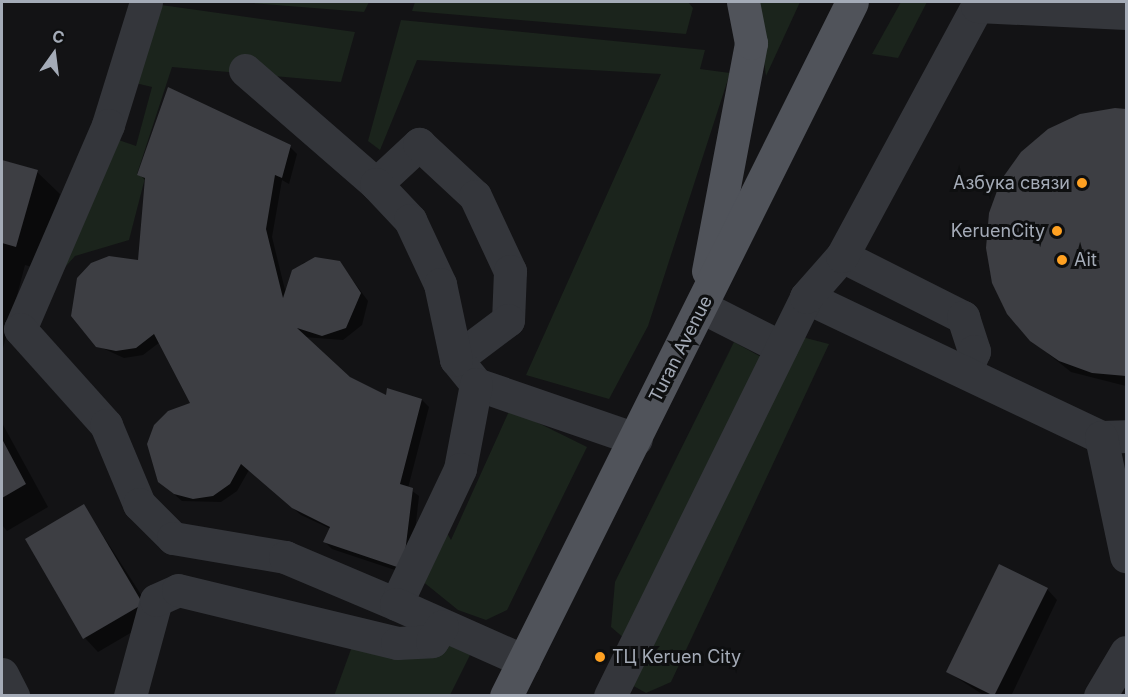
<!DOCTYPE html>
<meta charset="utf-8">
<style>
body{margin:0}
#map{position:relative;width:1128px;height:697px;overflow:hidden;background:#131315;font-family:Inter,sans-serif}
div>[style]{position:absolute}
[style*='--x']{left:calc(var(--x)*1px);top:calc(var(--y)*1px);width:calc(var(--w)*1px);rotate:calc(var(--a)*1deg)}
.green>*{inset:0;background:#1b241c}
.shadow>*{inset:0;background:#0007}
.building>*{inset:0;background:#3d3e43}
.minor>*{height:33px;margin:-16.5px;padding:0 16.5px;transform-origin:16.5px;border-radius:16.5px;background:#34363b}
.major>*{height:33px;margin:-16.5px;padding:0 16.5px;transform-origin:16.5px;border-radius:16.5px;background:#50535a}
.dots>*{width:16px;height:16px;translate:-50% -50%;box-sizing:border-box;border:3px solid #0e0f10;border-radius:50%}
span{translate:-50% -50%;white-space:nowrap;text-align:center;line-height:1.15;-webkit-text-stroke:6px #0e0f10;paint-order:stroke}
.poi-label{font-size:18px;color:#a4abb7}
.right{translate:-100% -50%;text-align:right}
.left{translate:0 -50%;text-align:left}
.street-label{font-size:18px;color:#a4abb7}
.frame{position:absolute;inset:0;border:3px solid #a4abb7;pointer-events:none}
.north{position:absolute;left:24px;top:24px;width:60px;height:60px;-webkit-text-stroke:4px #0e0f10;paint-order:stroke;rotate:14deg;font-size:16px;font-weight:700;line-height:24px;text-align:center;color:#a4abb7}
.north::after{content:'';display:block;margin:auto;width:21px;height:27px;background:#a4abb7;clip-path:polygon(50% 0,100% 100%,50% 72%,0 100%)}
</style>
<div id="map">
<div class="green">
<div style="clip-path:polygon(240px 2px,369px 2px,364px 12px)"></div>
<div style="clip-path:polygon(415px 2px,688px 2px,693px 8px,686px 34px,412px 11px)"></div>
<div style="clip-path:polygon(756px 2px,800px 2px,766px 76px)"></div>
<div style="clip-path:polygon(901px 2px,927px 2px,898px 58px,872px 54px)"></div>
<div style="clip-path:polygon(154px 4px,355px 32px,341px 82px,172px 67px,137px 174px,145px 178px,129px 240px,75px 256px,52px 282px,110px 137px,136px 146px,152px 87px,127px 81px)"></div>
<div style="clip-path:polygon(401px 20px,705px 50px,700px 69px,730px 73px,648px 326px,609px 399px,526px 375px,661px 74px,417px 60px,380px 150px,368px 141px)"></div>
<div style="clip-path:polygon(802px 337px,829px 344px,671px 682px,646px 693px,630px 684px)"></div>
<div style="clip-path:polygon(734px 342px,763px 358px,625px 639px,611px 627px,615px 582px)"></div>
<div style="clip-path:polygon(510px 409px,587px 447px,507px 610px,486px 620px,458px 610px,421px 580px,444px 528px,451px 540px)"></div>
<div style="clip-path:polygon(441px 637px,472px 651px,450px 695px,334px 696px,354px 641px)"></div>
</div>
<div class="shadow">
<div style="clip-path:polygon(1115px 110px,1126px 111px,1126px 386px,1071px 372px,1031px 340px)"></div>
<div style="clip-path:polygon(290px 147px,297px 154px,289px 184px,282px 180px,272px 237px,285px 290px,303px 263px,315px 259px,340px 263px,368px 301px,362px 325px,343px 340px,304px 337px,350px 379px,387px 397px,422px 400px,429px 407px,408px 488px,419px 496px,410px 575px,332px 549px,325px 542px,331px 529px,301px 515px,249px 470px,237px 491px,221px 502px,182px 501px,159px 481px,192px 404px,160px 342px,143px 355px,124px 358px,98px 346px,139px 262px,146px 181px,139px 174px)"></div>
<div style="clip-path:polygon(2px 162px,37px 172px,60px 194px,39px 269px,25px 265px,2px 352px)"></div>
<div style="clip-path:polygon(2px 423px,48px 507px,7px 531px,2px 525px)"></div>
<div style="clip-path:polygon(84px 506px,156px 618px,98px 652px,85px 638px)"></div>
<div style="clip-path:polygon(1047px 589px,1057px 600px,1011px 696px,985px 696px,948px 672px)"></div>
</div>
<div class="building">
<div style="clip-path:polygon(168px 87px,291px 145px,282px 178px,275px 175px,266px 229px,283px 298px,292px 270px,315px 257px,340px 261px,361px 293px,346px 328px,322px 336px,297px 328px,350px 377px,386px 395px,387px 388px,422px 399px,400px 484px,413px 488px,403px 569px,323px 542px,330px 527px,292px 508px,241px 464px,230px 484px,213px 496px,193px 499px,174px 494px,158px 482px,147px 444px,154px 425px,168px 411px,190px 403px,154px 334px,136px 348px,116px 351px,96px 347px,71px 316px,77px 278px,91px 263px,109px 256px,138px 260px,145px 178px,137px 175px)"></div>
<div style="clip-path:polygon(1115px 108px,1126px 109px,1126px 376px,1092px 373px,1059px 361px,1030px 341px,1007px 314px,992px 283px,986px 248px,989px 213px,1001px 180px,1021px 152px,1048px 129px,1080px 114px)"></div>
<div style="clip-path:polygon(2px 160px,38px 170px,16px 247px,2px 243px)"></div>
<div style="clip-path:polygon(2px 439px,26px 484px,2px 498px)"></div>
<div style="clip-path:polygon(84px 504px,143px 604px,83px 639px,25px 539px)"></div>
<div style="clip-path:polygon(999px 564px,1048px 588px,994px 696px,946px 672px)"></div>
</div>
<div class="minor">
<div style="--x:146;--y:2;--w:129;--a:107.2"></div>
<div style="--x:108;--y:125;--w:222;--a:113.3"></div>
<div style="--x:20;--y:329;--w:129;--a:48.1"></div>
<div style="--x:106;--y:425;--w:86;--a:67.3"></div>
<div style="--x:139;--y:504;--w:48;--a:45"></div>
<div style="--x:173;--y:538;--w:114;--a:9.6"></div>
<div style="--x:285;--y:557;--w:121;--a:22.9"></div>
<div style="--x:245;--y:70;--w:174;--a:41"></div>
<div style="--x:376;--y:184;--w:59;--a:-42.9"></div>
<div style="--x:419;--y:144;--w:76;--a:42.9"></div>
<div style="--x:475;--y:196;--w:83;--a:65"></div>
<div style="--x:510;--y:271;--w:49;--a:92.3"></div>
<div style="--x:508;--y:320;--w:65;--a:143.1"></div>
<div style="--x:456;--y:359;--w:32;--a:51"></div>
<div style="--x:476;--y:384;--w:169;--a:19"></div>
<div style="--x:376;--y:184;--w:50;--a:46.6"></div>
<div style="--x:410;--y:220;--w:71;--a:64.9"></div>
<div style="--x:440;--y:284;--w:77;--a:78"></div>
<div style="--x:842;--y:256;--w:136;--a:26.8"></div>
<div style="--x:963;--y:317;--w:36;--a:72"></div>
<div style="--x:974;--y:351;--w:23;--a:113"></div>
<div style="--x:806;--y:297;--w:327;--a:25.4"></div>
<div style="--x:1101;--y:437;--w:25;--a:-2"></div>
<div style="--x:702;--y:307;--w:89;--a:26.9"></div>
<div style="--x:476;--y:384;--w:86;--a:100.7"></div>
<div style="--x:460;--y:469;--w:149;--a:115.4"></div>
<div style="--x:396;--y:604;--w:140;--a:24"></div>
<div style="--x:1101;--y:437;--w:122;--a:78.1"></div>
<div style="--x:2;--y:674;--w:25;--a:63"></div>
<div style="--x:130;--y:696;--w:99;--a:-74.8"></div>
<div style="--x:156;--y:600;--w:24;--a:-24"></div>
<div style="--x:178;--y:590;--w:225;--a:13.6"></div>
<div style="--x:397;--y:643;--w:35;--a:-3"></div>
<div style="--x:432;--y:641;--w:18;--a:-56"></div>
<div style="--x:610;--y:696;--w:445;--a:-63.8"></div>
<div style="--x:806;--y:297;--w:55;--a:-48.7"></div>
<div style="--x:842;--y:256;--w:284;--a:-61.6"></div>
<div style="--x:977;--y:6;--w:149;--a:2.7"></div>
<div style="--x:1100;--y:696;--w:51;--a:-59.4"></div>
</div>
<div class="major">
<div style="--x:708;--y:271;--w:232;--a:-79.3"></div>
<div style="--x:751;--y:43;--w:42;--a:-101"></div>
<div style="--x:506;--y:696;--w:775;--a:-63.5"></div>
</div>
<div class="dots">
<div style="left:1082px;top:183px;background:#ffa122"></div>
<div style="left:1057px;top:231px;background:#ffa122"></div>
<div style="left:1062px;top:260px;background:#ffa122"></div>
<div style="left:600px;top:657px;background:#ffa122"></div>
</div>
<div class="poi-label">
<span class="right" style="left:1070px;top:183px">Азбука связи</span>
<span class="right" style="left:1045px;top:231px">KeruenCity</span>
<span class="left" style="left:1074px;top:260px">Ait</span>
<span class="left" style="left:612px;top:657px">ТЦ Keruen City</span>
</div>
<div class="street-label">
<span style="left:681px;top:349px;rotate:-63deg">Turan Avenue</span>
</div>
<div class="frame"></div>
<div class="north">С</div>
</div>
